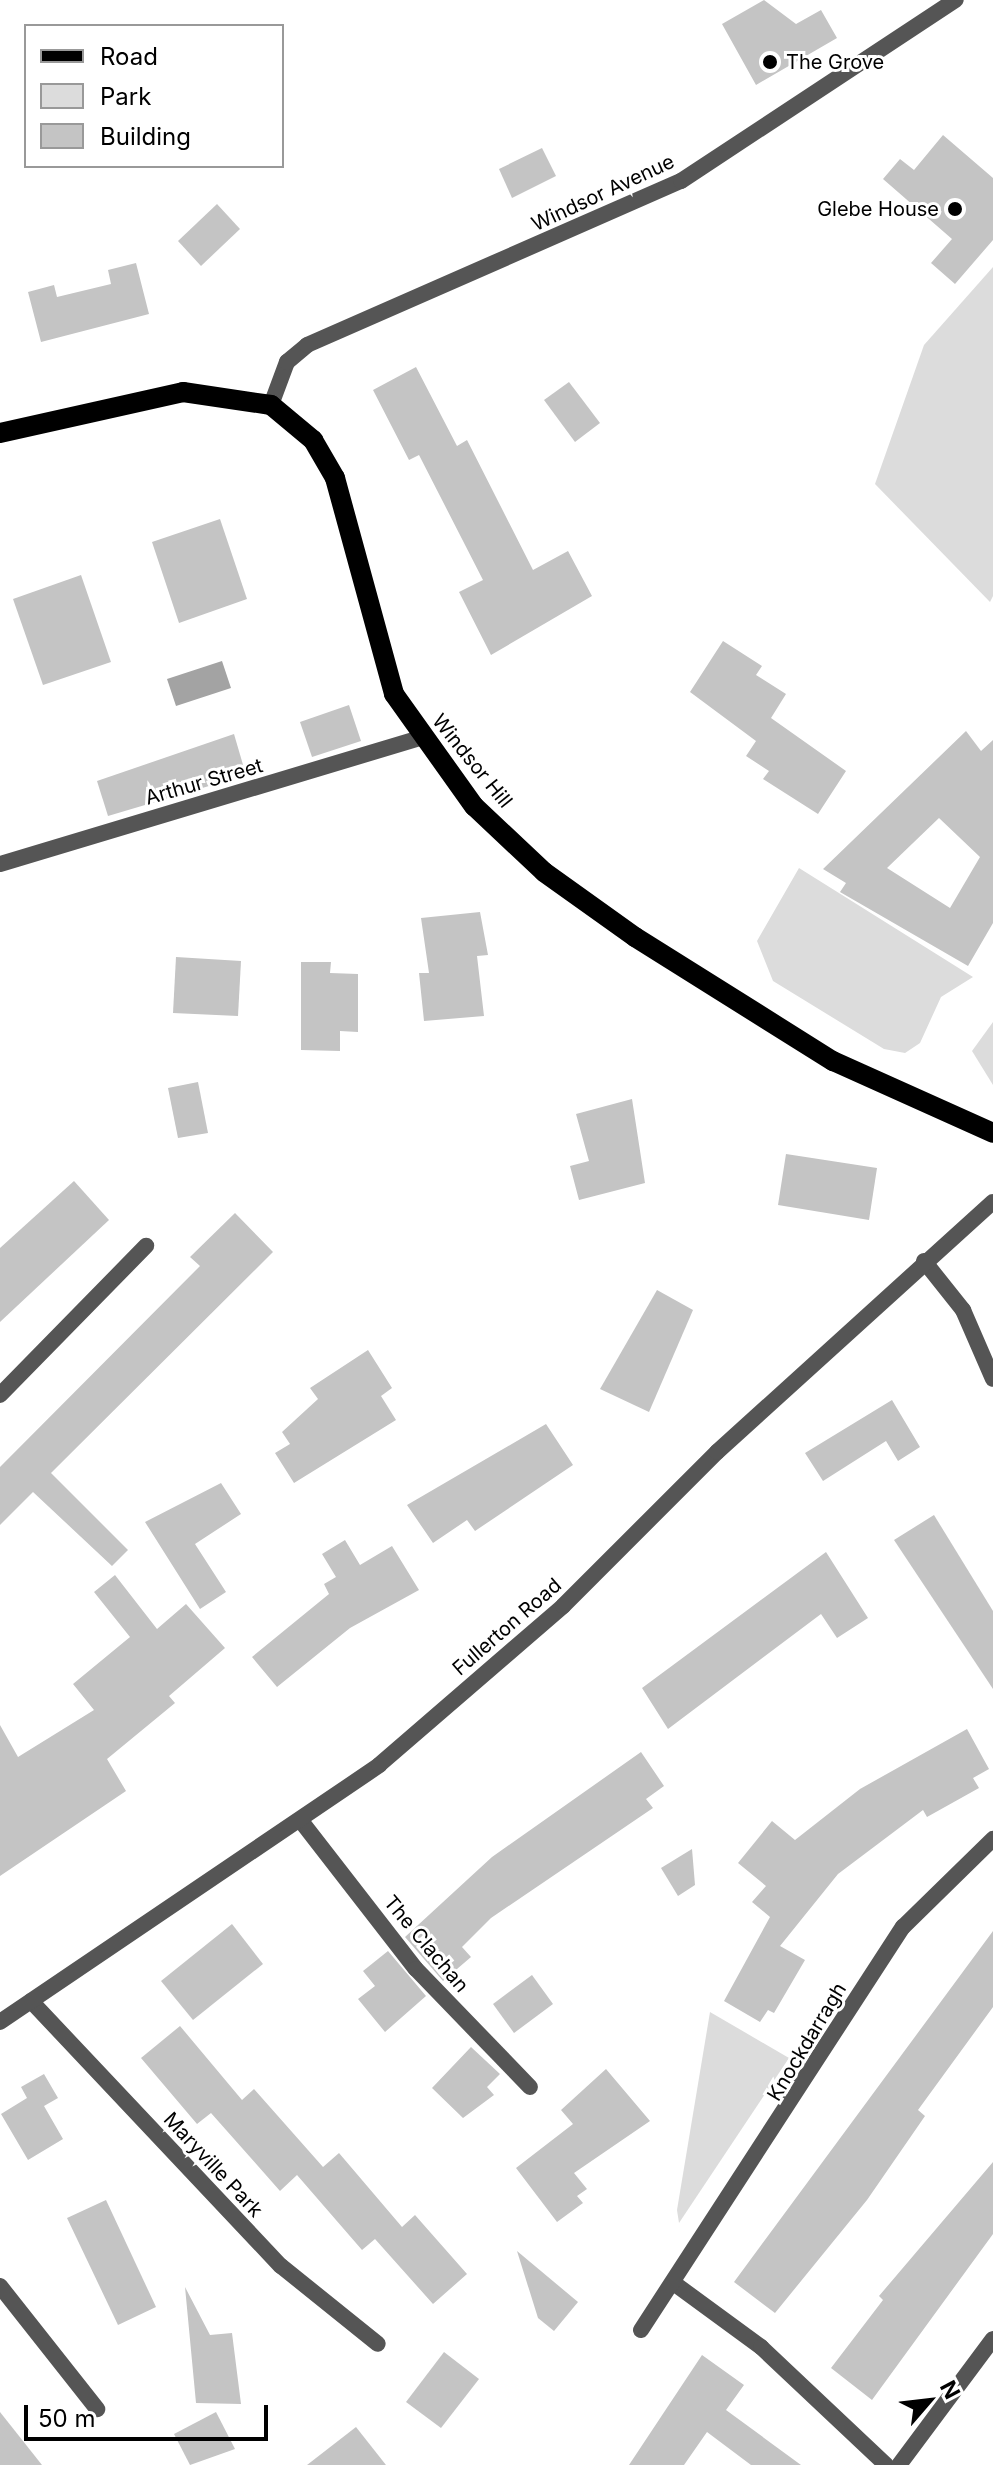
<!DOCTYPE html>
<style>
body{margin:0}
#map{position:relative;width:993px;height:2465px;overflow:hidden;background:#fff;font-family:Inter,sans-serif}
div>[style]{position:absolute}
[style*='--x']{left:calc(var(--x)*1px);top:calc(var(--y)*1px);width:calc(var(--w)*1px);rotate:calc(var(--a)*1deg)}
.green>*{inset:0;background:#dcdcdc}
.water>*{inset:0;background:#a3a3a3}
.building>*{inset:0;background:#c4c4c4}
.minor>*{height:16px;margin:-8px;padding:0 8px;transform-origin:8px;border-radius:8px;background:#555}
.primary>*{height:20px;margin:-10px;padding:0 10px;transform-origin:10px;border-radius:10px;background:#000}
.dots>*{width:22px;height:22px;translate:-50% -50%;box-sizing:border-box;border:4px solid #fff;border-radius:50%}
span{translate:-50% -50%;white-space:nowrap;text-align:center;line-height:1.15;-webkit-text-stroke:6px #fff;paint-order:stroke}
.poi-label{font-size:20px;color:#000}
.left{translate:0 -50%;text-align:left}
.right{translate:-100% -50%;text-align:right}
.street-label{font-size:20px;color:#000}
.legend{position:absolute;left:24px;top:24px;width:260px;height:144px;box-sizing:border-box;background:#fff;border:2px solid #999;margin:0;padding:10px 14px;list-style:none;font-size:24px;color:#000}
.legend li{display:flex;align-items:center;gap:16px;height:40px}
.legend b{width:40px;border:2px solid #999}
.north{position:absolute;left:889px;top:2361px;width:80px;height:80px;-webkit-text-stroke:6px #fff;paint-order:stroke;rotate:62deg;font-size:22px;font-weight:700;line-height:32px;text-align:center;color:#000}
.north::after{content:'';display:block;margin:auto;width:28px;height:36px;background:#000;clip-path:polygon(50% 0,100% 100%,50% 72%,0 100%)}
.scale{position:absolute;left:24px;top:2405px;width:244px;height:36px;box-sizing:border-box;border:4px solid #000;border-top:0;padding-left:10px;font-size:24px;line-height:28px;white-space:nowrap;color:#000;-webkit-text-stroke:6px #fff;paint-order:stroke}
</style>
<div id="map">
<div class="green">
<div style="clip-path:polygon(993px 267px,993px 596px,990px 602px,875px 484px,924px 345px)"></div>
<div style="clip-path:polygon(799px 868px,973px 977px,941px 997px,920px 1043px,905px 1053px,884px 1049px,773px 981px,757px 941px)"></div>
<div style="clip-path:polygon(993px 1022px,993px 1085px,972px 1051px)"></div>
<div style="clip-path:polygon(710px 2012px,789px 2058px,679px 2223px,677px 2210px)"></div>
</div>
<div class="water">
<div style="clip-path:polygon(222px 661px,231px 688px,176px 706px,167px 679px)"></div>
</div>
<div class="building">
<div style="clip-path:polygon(764px 0,796px 24px,821px 10px,837px 38px,756px 85px,722px 24px)"></div>
<div style="clip-path:polygon(943px 135px,993px 178px,993px 240px,955px 284px,931px 263px,952px 239px,883px 179px,900px 159px,914px 170px)"></div>
<div style="clip-path:polygon(542px 148px,556px 176px,512px 198px,499px 169px)"></div>
<div style="clip-path:polygon(217px 204px,240px 229px,201px 266px,178px 241px)"></div>
<div style="clip-path:polygon(136px 263px,149px 314px,41px 342px,28px 292px,54px 285px,57px 297px,111px 284px,108px 270px)"></div>
<div style="clip-path:polygon(416px 367px,457px 446px,467px 440px,533px 570px,568px 551px,592px 596px,491px 655px,459px 592px,483px 580px,419px 455px,409px 460px,373px 390px)"></div>
<div style="clip-path:polygon(569px 382px,600px 423px,575px 442px,544px 400px)"></div>
<div style="clip-path:polygon(220px 519px,247px 599px,179px 623px,152px 542px)"></div>
<div style="clip-path:polygon(81px 575px,111px 662px,43px 685px,13px 599px)"></div>
<div style="clip-path:polygon(723px 641px,762px 666px,756px 675px,786px 694px,771px 718px,846px 771px,818px 814px,763px 779px,769px 771px,746px 756px,756px 741px,690px 692px)"></div>
<div style="clip-path:polygon(349px 705px,361px 741px,312px 757px,300px 722px)"></div>
<div style="clip-path:polygon(evenodd,966px 731px,981px 751px,993px 740px,993px 923px,968px 966px,840px 892px,846px 883px,823px 869px,966px 731px,939px 818px,980px 857px,950px 908px,887px 868px,939px 818px)"></div>
<div style="clip-path:polygon(234px 734px,246px 775px,108px 816px,97px 781px)"></div>
<div style="clip-path:polygon(480px 912px,488px 955px,477px 956px,484px 1016px,424px 1021px,419px 973px,429px 973px,421px 918px)"></div>
<div style="clip-path:polygon(176px 957px,241px 961px,238px 1016px,173px 1013px)"></div>
<div style="clip-path:polygon(301px 962px,331px 962px,330px 973px,358px 974px,358px 1032px,340px 1031px,340px 1051px,301px 1050px)"></div>
<div style="clip-path:polygon(198px 1082px,208px 1133px,178px 1138px,168px 1088px)"></div>
<div style="clip-path:polygon(632px 1099px,645px 1183px,579px 1200px,570px 1166px,589px 1161px,576px 1114px)"></div>
<div style="clip-path:polygon(786px 1154px,877px 1168px,869px 1220px,778px 1205px)"></div>
<div style="clip-path:polygon(74px 1181px,109px 1220px,0 1322px,0 1248px)"></div>
<div style="clip-path:polygon(235px 1213px,273px 1252px,51px 1473px,128px 1550px,112px 1566px,33px 1492px,0 1525px,0 1467px,200px 1266px,190px 1257px)"></div>
<div style="clip-path:polygon(657px 1290px,693px 1310px,649px 1412px,600px 1389px)"></div>
<div style="clip-path:polygon(368px 1350px,392px 1388px,381px 1396px,396px 1420px,294px 1483px,275px 1453px,290px 1444px,282px 1432px,318px 1399px,310px 1388px)"></div>
<div style="clip-path:polygon(892px 1400px,920px 1447px,898px 1461px,886px 1441px,823px 1481px,805px 1453px)"></div>
<div style="clip-path:polygon(546px 1424px,573px 1465px,475px 1531px,467px 1520px,433px 1543px,407px 1505px)"></div>
<div style="clip-path:polygon(221px 1483px,241px 1514px,195px 1544px,226px 1592px,200px 1609px,145px 1522px)"></div>
<div style="clip-path:polygon(934px 1515px,993px 1611px,993px 1689px,894px 1540px)"></div>
<div style="clip-path:polygon(345px 1540px,360px 1565px,392px 1546px,419px 1590px,350px 1628px,277px 1687px,252px 1657px,329px 1594px,324px 1584px,336px 1577px,322px 1554px)"></div>
<div style="clip-path:polygon(826px 1552px,868px 1618px,837px 1638px,821px 1614px,668px 1729px,642px 1688px)"></div>
<div style="clip-path:polygon(115px 1575px,157px 1629px,186px 1604px,225px 1648px,169px 1696px,175px 1703px,107px 1759px,126px 1791px,0 1876px,0 1725px,18px 1757px,94px 1710px,73px 1684px,130px 1637px,94px 1592px)"></div>
<div style="clip-path:polygon(967px 1729px,989px 1769px,973px 1778px,979px 1788px,927px 1817px,923px 1810px,838px 1874px,780px 1946px,805px 1960px,774px 2013px,768px 2010px,760px 2022px,724px 2001px,770px 1917px,752px 1902px,766px 1886px,738px 1863px,772px 1821px,795px 1840px,860px 1789px)"></div>
<div style="clip-path:polygon(641px 1752px,664px 1786px,646px 1799px,653px 1808px,491px 1918px,462px 1947px,471px 1957px,443px 1981px,405px 1937px,492px 1857px)"></div>
<div style="clip-path:polygon(692px 1849px,695px 1885px,678px 1896px,661px 1868px)"></div>
<div style="clip-path:polygon(232px 1924px,263px 1964px,193px 2020px,161px 1981px)"></div>
<div style="clip-path:polygon(993px 1931px,993px 2007px,918px 2110px,925px 2116px,867px 2200px,775px 2313px,734px 2282px)"></div>
<div style="clip-path:polygon(388px 1951px,426px 1996px,385px 2032px,358px 1999px,375px 1986px,363px 1971px)"></div>
<div style="clip-path:polygon(532px 1975px,553px 2004px,514px 2033px,493px 2004px)"></div>
<div style="clip-path:polygon(180px 2026px,242px 2100px,254px 2089px,323px 2167px,339px 2153px,402px 2227px,415px 2215px,467px 2274px,433px 2304px,375px 2239px,362px 2250px,297px 2175px,280px 2191px,211px 2113px,197px 2124px,141px 2058px)"></div>
<div style="clip-path:polygon(471px 2047px,500px 2074px,487px 2087px,494px 2095px,463px 2118px,432px 2088px)"></div>
<div style="clip-path:polygon(606px 2069px,650px 2121px,574px 2173px,587px 2189px,577px 2196px,583px 2203px,557px 2222px,516px 2168px,573px 2124px,561px 2110px)"></div>
<div style="clip-path:polygon(44px 2074px,58px 2098px,44px 2106px,63px 2139px,28px 2160px,1px 2114px,27px 2098px,21px 2087px)"></div>
<div style="clip-path:polygon(993px 2162px,993px 2234px,872px 2400px,831px 2368px,883px 2300px,879px 2296px)"></div>
<div style="clip-path:polygon(106px 2200px,156px 2307px,118px 2325px,67px 2218px)"></div>
<div style="clip-path:polygon(517px 2251px,578px 2302px,554px 2331px,538px 2318px)"></div>
<div style="clip-path:polygon(185px 2287px,210px 2335px,232px 2333px,241px 2404px,196px 2403px)"></div>
<div style="clip-path:polygon(444px 2352px,479px 2379px,441px 2428px,406px 2402px)"></div>
<div style="clip-path:polygon(702px 2355px,744px 2385px,726px 2410px,801px 2465px,751px 2465px,707px 2432px,684px 2465px,629px 2465px)"></div>
<div style="clip-path:polygon(0 2412px,42px 2465px,0 2465px)"></div>
<div style="clip-path:polygon(216px 2412px,235px 2449px,190px 2465px,174px 2434px)"></div>
<div style="clip-path:polygon(356px 2427px,386px 2465px,307px 2465px)"></div>
</div>
<div class="minor">
<div style="--x:271;--y:405;--w:46;--a:-69.6"></div>
<div style="--x:287;--y:362;--w:26;--a:-40"></div>
<div style="--x:307;--y:345;--w:408;--a:-23.7"></div>
<div style="--x:681;--y:181;--w:329;--a:-33.4"></div>
<div style="--x:0;--y:864;--w:438;--a:-16.7"></div>
<div style="--x:924;--y:1261;--w:63;--a:51.5"></div>
<div style="--x:963;--y:1310;--w:75;--a:66.5"></div>
<div style="--x:0;--y:1395;--w:209;--a:-45.6"></div>
<div style="--x:301;--y:1821;--w:187;--a:52.2"></div>
<div style="--x:416;--y:1969;--w:164;--a:46"></div>
<div style="--x:31;--y:2001;--w:364;--a:46.7"></div>
<div style="--x:281;--y:2266;--w:124;--a:38.8"></div>
<div style="--x:0;--y:2022;--w:458;--a:-34.1"></div>
<div style="--x:379;--y:1765;--w:243;--a:-40.8"></div>
<div style="--x:563;--y:1606;--w:218;--a:-45"></div>
<div style="--x:717;--y:1452;--w:372;--a:-42.2"></div>
<div style="--x:675;--y:2284;--w:107;--a:36.2"></div>
<div style="--x:761;--y:2347;--w:172;--a:43.3"></div>
<div style="--x:0;--y:2286;--w:157;--a:51.7"></div>
<div style="--x:641;--y:2330;--w:481;--a:-57"></div>
<div style="--x:903;--y:1927;--w:126;--a:-44.4"></div>
<div style="--x:899;--y:2465;--w:157;--a:-53.3"></div>
</div>
<div class="primary">
<div style="--x:0;--y:433;--w:188;--a:-12.6"></div>
<div style="--x:183;--y:392;--w:89;--a:8.4"></div>
<div style="--x:271;--y:405;--w:55;--a:39.8"></div>
<div style="--x:313;--y:440;--w:44;--a:59.9"></div>
<div style="--x:335;--y:478;--w:224;--a:74.7"></div>
<div style="--x:394;--y:694;--w:138;--a:54.5"></div>
<div style="--x:474;--y:806;--w:96;--a:43.3"></div>
<div style="--x:544;--y:872;--w:112;--a:35.5"></div>
<div style="--x:635;--y:937;--w:234;--a:32.1"></div>
<div style="--x:833;--y:1061;--w:175;--a:24.2"></div>
</div>
<div class="dots">
<div style="left:770px;top:62px;background:#000"></div>
<div style="left:955px;top:209px;background:#000"></div>
</div>
<div class="poi-label">
<span class="left" style="left:786px;top:62px">The Grove</span>
<span class="right" style="left:939px;top:209px">Glebe House</span>
</div>
<div class="street-label">
<span style="left:603px;top:193px;rotate:-25deg">Windsor Avenue</span>
<span style="left:472px;top:761px;rotate:51deg">Windsor Hill</span>
<span style="left:204px;top:782px;rotate:-16deg">Arthur Street</span>
<span style="left:507px;top:1627px;rotate:-41deg">Fullerton Road</span>
<span style="left:426px;top:1944px;rotate:50deg">The Clachan</span>
<span style="left:807px;top:2042px;rotate:-59deg">Knockdarragh</span>
<span style="left:213px;top:2165px;rotate:47deg">Maryville Park</span>
</div>
<ul class="legend">
<li><b style="height:10px;background:#000"></b>Road</li>
<li><b style="height:22px;background:#dcdcdc"></b>Park</li>
<li><b style="height:22px;background:#c4c4c4"></b>Building</li>
</ul>
<div class="north">N</div>
<div class="scale">50 m</div>
</div>
